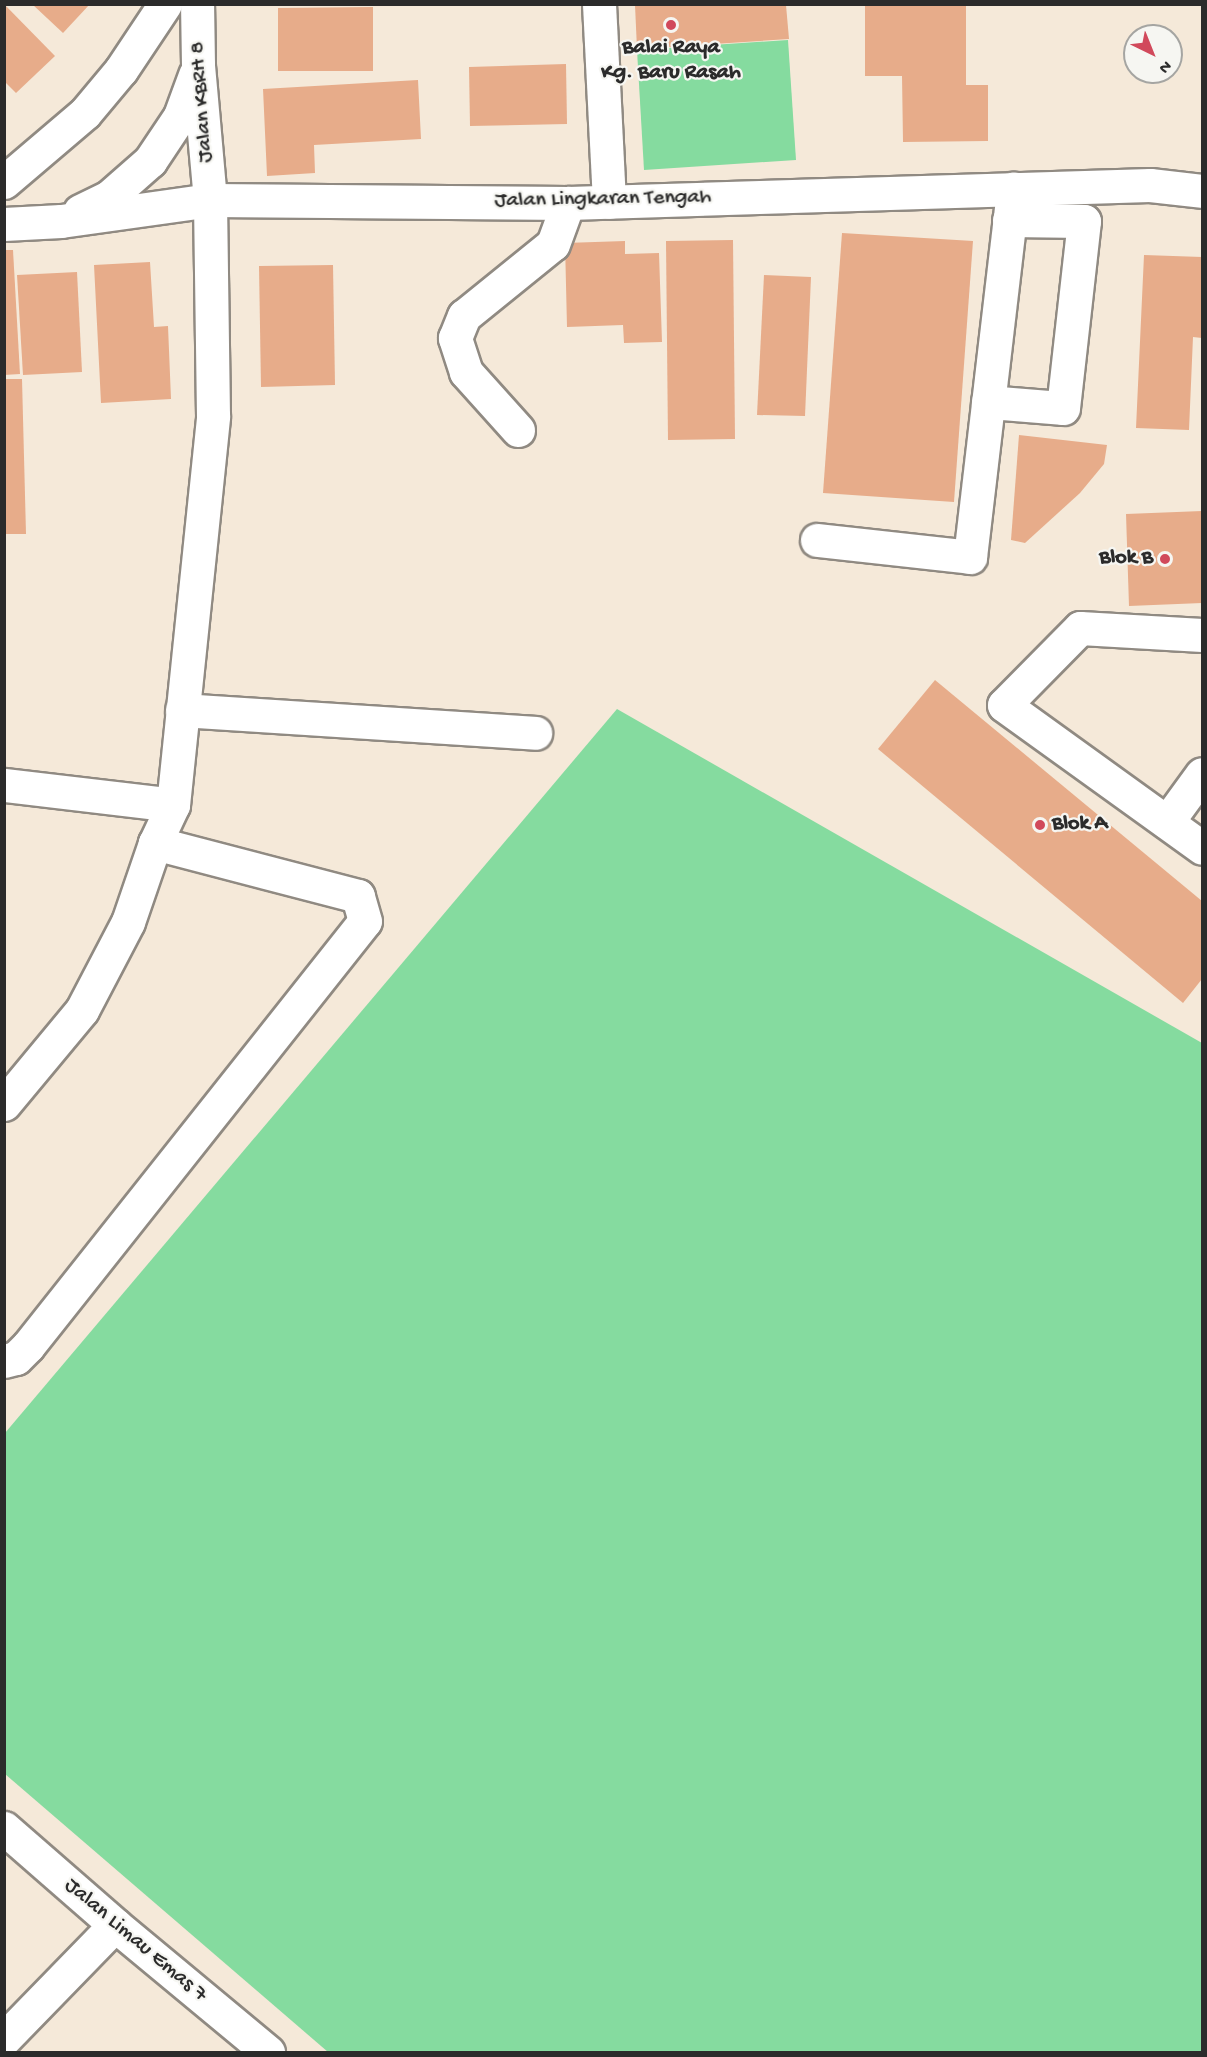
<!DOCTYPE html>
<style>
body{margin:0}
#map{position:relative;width:1207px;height:2057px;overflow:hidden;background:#f5e9d9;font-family:"Gochi Hand",sans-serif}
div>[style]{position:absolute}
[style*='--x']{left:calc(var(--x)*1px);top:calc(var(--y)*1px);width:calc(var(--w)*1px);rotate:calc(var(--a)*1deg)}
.green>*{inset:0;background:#85db9f}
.building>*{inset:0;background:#e7ac8a}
.roads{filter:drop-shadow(2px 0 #908a82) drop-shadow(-2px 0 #908a82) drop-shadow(0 2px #908a82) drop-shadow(0 -2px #908a82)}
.minor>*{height:33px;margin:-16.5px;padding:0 16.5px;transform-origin:16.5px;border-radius:16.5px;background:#fff}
.dots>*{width:16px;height:16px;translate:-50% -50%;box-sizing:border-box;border:3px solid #f6f6f2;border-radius:50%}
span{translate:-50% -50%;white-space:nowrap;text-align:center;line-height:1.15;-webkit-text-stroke:4.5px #f6f6f2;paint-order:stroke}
.poi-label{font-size:22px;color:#2b2b2b;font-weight:700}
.right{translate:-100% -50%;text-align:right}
.left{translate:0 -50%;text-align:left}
.street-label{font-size:22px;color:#2b2b2b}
.frame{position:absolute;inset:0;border:6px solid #2b2b2b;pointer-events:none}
.north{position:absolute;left:1123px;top:24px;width:60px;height:60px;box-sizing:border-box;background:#f6f6f2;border:2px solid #a5a5a2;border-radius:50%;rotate:137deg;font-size:16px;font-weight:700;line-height:24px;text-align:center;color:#2b2b2b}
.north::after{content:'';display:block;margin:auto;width:21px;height:27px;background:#d1495b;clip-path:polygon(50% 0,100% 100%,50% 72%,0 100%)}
</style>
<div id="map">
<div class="green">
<div style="clip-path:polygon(788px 40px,796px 160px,644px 170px,637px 50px)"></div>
<div style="clip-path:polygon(617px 709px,1202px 1043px,1202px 2052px,328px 2052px,5px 1774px,5px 1433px)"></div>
</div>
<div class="building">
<div style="clip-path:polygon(4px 4px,55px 56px,16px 93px,4px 81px)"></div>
<div style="clip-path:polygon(32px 4px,90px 4px,63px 33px)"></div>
<div style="clip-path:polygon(865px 4px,966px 4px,966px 85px,988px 85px,988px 141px,903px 142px,902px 76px,865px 76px)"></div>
<div style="clip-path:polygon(635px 5px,786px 5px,789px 39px,637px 49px)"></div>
<div style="clip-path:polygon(373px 7px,373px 71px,278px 71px,278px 8px)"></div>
<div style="clip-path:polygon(566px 64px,567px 124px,470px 126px,469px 67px)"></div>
<div style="clip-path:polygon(418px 80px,421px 139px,314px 145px,315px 173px,267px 176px,263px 89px)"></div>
<div style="clip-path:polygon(842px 233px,973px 241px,954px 502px,823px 493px)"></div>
<div style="clip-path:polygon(733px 240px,735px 439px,668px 440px,666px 241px)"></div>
<div style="clip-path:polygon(625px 241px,625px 254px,659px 253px,662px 342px,624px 343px,623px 325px,567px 327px,565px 243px)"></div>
<div style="clip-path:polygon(4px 250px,13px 250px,20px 374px,4px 375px)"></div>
<div style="clip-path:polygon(1144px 255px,1202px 257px,1202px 338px,1193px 337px,1189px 430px,1136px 428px)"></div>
<div style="clip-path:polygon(150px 262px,154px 327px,168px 326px,171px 399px,101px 403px,94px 265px)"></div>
<div style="clip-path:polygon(333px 265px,335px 385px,261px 387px,259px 266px)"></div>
<div style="clip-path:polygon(77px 272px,82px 372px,23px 375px,17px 275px)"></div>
<div style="clip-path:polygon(764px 275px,811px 277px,805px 416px,757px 415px)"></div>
<div style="clip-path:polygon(5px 379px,22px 379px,26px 534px,5px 534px)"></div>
<div style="clip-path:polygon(1019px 435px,1107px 445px,1104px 464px,1080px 493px,1025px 543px,1011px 540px)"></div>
<div style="clip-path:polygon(1202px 511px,1202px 603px,1129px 606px,1126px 514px)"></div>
<div style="clip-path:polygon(935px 680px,1202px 901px,1202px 979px,1183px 1003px,878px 749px)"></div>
</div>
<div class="roads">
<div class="minor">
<div style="--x:599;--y:4;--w:198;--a:87.1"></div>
<div style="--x:4;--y:182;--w:106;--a:-40.4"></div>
<div style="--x:85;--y:113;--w:56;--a:-50.1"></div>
<div style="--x:121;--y:70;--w:79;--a:-56.3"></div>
<div style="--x:80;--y:211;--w:32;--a:-26"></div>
<div style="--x:109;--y:197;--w:55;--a:-41.3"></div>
<div style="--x:150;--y:161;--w:54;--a:-56.3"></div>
<div style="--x:180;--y:116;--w:44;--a:-69.9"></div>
<div style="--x:4;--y:224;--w:57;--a:-3"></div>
<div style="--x:61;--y:221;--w:150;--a:-8"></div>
<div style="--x:210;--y:200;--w:358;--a:0.5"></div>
<div style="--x:568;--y:203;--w:582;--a:-1.77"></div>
<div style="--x:1150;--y:185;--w:52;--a:6.6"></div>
<div style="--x:988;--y:402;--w:75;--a:4.6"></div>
<div style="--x:1063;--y:408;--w:188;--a:-83.6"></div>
<div style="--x:1084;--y:221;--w:75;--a:-179.2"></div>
<div style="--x:518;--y:430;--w:78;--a:-131.9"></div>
<div style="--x:466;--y:372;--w:36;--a:-108"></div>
<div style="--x:455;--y:338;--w:24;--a:-68"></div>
<div style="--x:464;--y:316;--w:114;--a:-39"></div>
<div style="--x:553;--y:244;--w:44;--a:-69.9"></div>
<div style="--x:817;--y:540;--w:154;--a:6.3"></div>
<div style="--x:970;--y:557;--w:371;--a:-83.3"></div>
<div style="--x:1202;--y:635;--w:122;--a:-176.7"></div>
<div style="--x:1080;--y:628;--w:108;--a:134.6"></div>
<div style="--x:1004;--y:705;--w:244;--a:35.8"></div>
<div style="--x:182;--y:710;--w:354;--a:3.7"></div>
<div style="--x:4;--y:785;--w:170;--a:6.7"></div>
<div style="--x:1167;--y:822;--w:59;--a:-53.9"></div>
<div style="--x:4;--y:1104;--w:122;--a:-50.3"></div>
<div style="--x:82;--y:1010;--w:99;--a:-62.4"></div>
<div style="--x:128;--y:922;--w:83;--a:-71.1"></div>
<div style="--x:155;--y:843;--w:42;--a:-64.7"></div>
<div style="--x:173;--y:805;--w:391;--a:-84.1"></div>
<div style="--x:213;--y:416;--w:216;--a:-90.8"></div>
<div style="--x:210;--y:200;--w:136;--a:-95.1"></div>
<div style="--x:198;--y:65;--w:61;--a:-90.9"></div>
<div style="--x:4;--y:1361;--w:12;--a:-14"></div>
<div style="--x:16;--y:1358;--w:17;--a:-45"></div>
<div style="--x:28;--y:1346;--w:542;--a:-51.59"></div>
<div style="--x:365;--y:921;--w:26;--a:-106"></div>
<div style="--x:358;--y:896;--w:210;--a:-165.4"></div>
<div style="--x:4;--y:1828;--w:147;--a:41.1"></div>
<div style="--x:115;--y:1925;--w:199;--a:39.7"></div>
<div style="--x:4;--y:2039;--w:159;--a:-45.8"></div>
</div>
</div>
<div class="dots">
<div style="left:671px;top:25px;background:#d1495b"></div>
<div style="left:1165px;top:559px;background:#d1495b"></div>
<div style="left:1040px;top:825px;background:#d1495b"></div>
</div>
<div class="poi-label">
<span style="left:671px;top:61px">Balai Raya<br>Kg. Baru Rasah</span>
<span class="right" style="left:1153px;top:559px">Blok B</span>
<span class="left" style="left:1052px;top:825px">Blok A</span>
</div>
<div class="street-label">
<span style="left:203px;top:102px;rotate:-94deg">Jalan KBRH 8</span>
<span style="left:603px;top:200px;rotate:-1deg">Jalan Lingkaran Tengah</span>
<span style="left:135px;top:1941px;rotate:40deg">Jalan Limau Emas 7</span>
</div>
<div class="frame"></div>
<div class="north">N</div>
</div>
